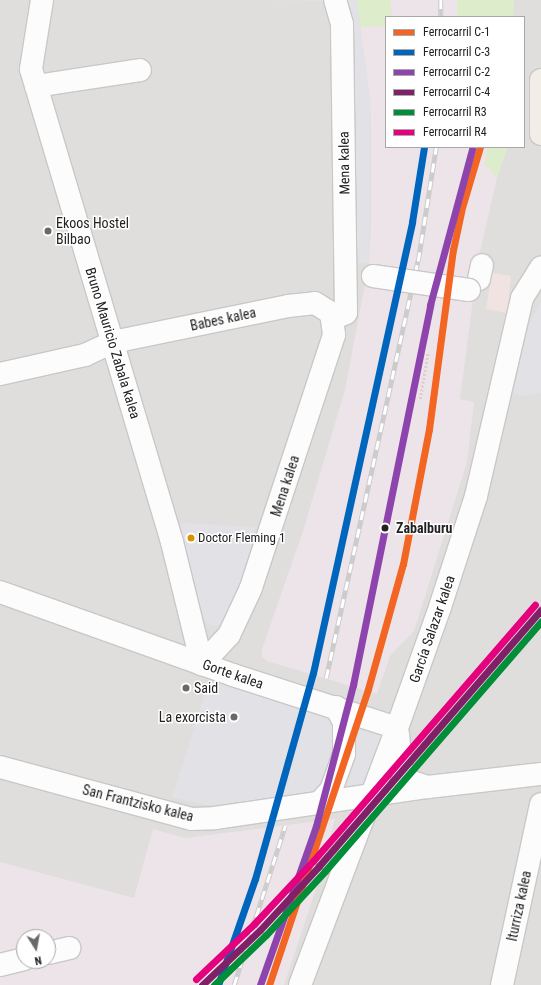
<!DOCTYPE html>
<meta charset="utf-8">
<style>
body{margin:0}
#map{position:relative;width:541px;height:985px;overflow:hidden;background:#f0eeeb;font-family:"Roboto Condensed",sans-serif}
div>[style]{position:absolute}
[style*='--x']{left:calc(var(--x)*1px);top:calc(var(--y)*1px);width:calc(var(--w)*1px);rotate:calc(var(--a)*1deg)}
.residential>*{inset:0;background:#dfdedc}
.commercial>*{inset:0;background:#f1e3e1}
.industrial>*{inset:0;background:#ede4e9}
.grass>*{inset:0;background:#ddeccb}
.plaza>*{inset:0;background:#e2e1e5}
.path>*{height:2.5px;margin-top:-1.25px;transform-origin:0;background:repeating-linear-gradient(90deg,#dccecd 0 2px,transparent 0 4px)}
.roads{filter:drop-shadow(1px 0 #c9c8c7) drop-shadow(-1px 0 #c9c8c7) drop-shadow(0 1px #c9c8c7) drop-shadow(0 -1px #c9c8c7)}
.minor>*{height:22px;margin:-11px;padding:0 11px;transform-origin:11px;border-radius:11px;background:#fdfcfc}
.major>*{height:22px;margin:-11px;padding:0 11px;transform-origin:11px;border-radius:11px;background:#f3ede7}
.rail>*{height:4.5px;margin-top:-2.25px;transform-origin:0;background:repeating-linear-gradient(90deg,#fff 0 9px,#ccc 0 18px);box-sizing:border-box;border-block:1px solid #ccc}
.bridges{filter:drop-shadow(1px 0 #c9c8c7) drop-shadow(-1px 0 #c9c8c7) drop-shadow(0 1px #c9c8c7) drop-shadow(0 -1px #c9c8c7)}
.minor-bridge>*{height:22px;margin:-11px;padding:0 11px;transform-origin:11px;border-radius:11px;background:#fdfcfc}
.rail-1>*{height:7px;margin:-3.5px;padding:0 3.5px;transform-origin:3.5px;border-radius:3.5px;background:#f26522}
.rail-2>*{height:7px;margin:-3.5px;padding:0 3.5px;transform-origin:3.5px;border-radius:3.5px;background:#0065bd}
.rail-3>*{height:7px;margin:-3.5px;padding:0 3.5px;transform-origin:3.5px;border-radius:3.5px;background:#8e44ad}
.rail-4>*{height:7px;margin:-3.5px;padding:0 3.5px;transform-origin:3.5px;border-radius:3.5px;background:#802168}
.rail-5>*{height:7px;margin:-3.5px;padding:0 3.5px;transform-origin:3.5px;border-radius:3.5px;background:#028d38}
.rail-6>*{height:7px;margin:-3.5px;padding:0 3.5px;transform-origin:3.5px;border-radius:3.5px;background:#e5007d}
.dots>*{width:11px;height:11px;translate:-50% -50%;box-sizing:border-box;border:2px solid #fff;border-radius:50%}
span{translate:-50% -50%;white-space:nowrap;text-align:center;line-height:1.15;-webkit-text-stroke:3px #fff;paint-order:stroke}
.bus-label{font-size:13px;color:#222}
.left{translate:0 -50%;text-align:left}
.street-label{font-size:14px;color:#222}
.poi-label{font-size:14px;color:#222}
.right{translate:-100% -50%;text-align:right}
.stop-label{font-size:14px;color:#222;font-weight:700}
.legend{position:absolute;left:385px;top:16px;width:140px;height:132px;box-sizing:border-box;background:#fff;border:1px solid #a7a7a7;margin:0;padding:5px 7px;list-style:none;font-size:12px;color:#222}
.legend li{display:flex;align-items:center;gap:8px;height:20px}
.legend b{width:20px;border:1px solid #a7a7a7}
.north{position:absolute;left:16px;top:929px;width:40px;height:40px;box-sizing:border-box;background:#fff;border:1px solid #a7a7a7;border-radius:50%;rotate:169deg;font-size:11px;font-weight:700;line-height:16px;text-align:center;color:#222}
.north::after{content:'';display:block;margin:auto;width:14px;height:18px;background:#6a6968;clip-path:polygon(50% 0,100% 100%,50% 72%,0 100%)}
</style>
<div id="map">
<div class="residential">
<div style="clip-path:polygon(evenodd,0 0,541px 0,541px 985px,0 985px,0 0,386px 17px,524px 17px,524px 147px,386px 147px,386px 17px,0 0,24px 937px,48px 937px,48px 961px,24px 961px,24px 937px)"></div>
</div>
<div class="commercial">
<div style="clip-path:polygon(492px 273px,511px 276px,507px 313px,486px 309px)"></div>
</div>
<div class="industrial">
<div style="clip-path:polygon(390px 0,457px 0,457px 17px,392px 17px)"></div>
<div style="clip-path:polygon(386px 26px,386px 147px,488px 147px,485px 164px,497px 178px,478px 260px,460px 399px,474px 402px,467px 462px,414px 631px,390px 656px,377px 694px,267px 661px,262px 657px,262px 649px,303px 531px,345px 390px,369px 263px,371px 222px,371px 106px,360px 27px)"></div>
<div style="clip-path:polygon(evenodd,335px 819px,319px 880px,284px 985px,0 985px,0 862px,134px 898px,153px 829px,185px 838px,335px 819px,24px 937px,48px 937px,48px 961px,24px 961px,24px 937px)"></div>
</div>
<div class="grass">
<div style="clip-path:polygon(357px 0,390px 0,392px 17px,386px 17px,386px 26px,360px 27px)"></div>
<div style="clip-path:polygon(457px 0,514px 0,513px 17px,457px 17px)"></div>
<div style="clip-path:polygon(488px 147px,508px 147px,497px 178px,485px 164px)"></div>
</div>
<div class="plaza">
<div style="clip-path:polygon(254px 0,357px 0,371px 106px,369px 263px,346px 264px,337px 107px,331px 78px,336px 48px,329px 1px)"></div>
<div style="clip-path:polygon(541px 302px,541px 393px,525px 396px,513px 393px,529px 324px)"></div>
<div style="clip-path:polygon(187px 523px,255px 527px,235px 612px,228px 623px,216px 626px,207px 624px,203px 616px,176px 524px)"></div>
<div style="clip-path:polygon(212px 672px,392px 732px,368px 795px,313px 800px,206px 805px,172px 797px)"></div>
</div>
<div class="path">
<div style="--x:413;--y:397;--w:47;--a:-81.3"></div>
<div style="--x:420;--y:399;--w:48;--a:-80.3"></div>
</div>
<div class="roads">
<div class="minor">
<div style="--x:42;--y:0;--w:70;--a:99.1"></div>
<div style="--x:31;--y:69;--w:494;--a:73.4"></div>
<div style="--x:172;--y:542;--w:126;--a:76.2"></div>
<div style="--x:36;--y:86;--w:105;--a:-8.7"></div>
<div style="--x:479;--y:279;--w:14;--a:-78"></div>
<div style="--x:333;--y:319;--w:14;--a:-25"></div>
<div style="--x:346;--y:313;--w:289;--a:-90.8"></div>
<div style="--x:342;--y:24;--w:25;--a:-106"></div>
<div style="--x:0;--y:374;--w:87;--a:-12.6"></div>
<div style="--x:85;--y:355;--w:31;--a:-25"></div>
<div style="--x:113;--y:342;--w:179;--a:-11.6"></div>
<div style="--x:288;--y:306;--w:27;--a:-6"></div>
<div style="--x:315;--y:303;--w:19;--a:32"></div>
<div style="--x:331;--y:313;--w:22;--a:82"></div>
<div style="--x:334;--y:335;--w:266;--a:108.2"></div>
<div style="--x:251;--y:588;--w:52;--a:115.1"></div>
<div style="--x:229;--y:635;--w:40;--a:133"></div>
<div style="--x:0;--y:592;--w:247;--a:19.6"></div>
<div style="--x:233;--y:675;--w:172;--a:17.9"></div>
<div style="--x:398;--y:734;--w:34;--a:85"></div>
<div style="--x:401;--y:768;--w:15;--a:58"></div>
<div style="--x:409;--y:781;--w:20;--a:18"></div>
<div style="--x:0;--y:767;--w:198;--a:15.2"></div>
<div style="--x:191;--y:819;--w:24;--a:-2"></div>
<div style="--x:215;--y:818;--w:215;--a:-8.3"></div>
<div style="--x:428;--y:787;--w:114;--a:-6.6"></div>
<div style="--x:319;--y:803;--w:18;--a:-47"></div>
<div style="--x:331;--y:790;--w:38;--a:-70"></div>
<div style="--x:344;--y:754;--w:32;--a:-90"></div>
<div style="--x:344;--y:722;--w:17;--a:-118"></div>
<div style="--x:48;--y:953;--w:22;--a:-13"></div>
<div style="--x:0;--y:965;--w:25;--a:-14"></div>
<div style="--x:300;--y:985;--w:275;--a:-69.3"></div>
<div style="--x:397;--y:728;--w:128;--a:-70.4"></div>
<div style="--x:440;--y:607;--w:117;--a:-72"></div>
<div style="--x:476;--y:496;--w:203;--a:-76.9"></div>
<div style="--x:522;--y:298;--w:36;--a:-58"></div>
<div style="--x:502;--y:985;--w:185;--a:-77.8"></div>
</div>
<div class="major">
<div style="--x:541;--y:80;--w:54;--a:90"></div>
</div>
</div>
<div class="rail">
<div style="--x:441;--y:0;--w:17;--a:90"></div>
<div style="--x:326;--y:678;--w:427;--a:-77.6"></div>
<div style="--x:418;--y:261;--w:115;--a:-81"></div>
<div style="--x:234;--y:985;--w:167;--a:-72.2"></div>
</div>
<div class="bridges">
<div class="minor-bridge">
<div style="--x:373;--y:276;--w:97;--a:8.3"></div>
</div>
</div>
<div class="rail-1">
<div style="--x:269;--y:985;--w:312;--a:-71.5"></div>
<div style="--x:368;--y:689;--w:130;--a:-74.4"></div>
<div style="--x:403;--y:564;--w:137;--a:-79.1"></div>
<div style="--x:429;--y:429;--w:181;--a:-82.4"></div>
<div style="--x:453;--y:250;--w:40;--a:-78"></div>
<div style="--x:461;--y:211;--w:67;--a:-73.5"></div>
</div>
<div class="rail-2">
<div style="--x:218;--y:985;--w:112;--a:-70.8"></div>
<div style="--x:255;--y:879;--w:214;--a:-74.3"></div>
<div style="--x:313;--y:673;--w:462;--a:-77.6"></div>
<div style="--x:412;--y:222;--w:76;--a:-80.9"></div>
</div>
<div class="rail-3">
<div style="--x:260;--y:985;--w:169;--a:-70.6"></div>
<div style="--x:316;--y:826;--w:146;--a:-75.3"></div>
<div style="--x:353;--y:685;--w:388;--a:-78.5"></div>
<div style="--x:430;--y:305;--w:162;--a:-74.9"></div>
</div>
<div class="rail-4">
<div style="--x:202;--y:985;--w:80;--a:-43.5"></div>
<div style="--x:260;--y:930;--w:87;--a:-47.3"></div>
<div style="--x:319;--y:866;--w:339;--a:-49.1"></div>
</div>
<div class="rail-5">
<div style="--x:214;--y:985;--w:72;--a:-43.9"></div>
<div style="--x:266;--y:935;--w:87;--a:-47.3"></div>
<div style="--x:325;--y:871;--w:330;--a:-49.1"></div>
</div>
<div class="rail-6">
<div style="--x:196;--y:979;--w:80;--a:-43.5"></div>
<div style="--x:254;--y:924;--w:86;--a:-46.9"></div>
<div style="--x:313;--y:861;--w:339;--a:-49.1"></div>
</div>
<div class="dots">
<div style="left:48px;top:231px;background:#6a6968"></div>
<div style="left:385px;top:528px;background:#222"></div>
<div style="left:191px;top:538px;background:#d79205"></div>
<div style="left:186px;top:688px;background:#6a6968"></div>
<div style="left:234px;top:717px;background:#6a6968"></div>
</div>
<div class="bus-label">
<span class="left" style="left:198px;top:538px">Doctor Fleming 1</span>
</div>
<div class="street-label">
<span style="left:344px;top:163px;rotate:-91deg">Mena kalea</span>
<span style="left:223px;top:319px;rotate:-12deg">Babes kalea</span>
<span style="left:113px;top:343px;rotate:73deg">Bruno Mauricio Zabala kalea</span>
<span style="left:285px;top:486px;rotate:-72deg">Mena kalea</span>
<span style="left:432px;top:629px;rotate:-71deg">García Salazar kalea</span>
<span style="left:233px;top:674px;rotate:19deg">Gorte kalea</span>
<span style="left:138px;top:803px;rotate:14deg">San Frantzisko kalea</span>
<span style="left:519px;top:906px;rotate:-78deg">Iturriza kalea</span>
</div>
<div class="poi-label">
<span class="left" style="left:56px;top:231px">Ekoos Hostel<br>Bilbao</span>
<span class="left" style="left:194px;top:688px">Said</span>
<span class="right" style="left:226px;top:717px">La exorcista</span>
</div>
<div class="stop-label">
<span class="left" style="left:396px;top:528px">Zabalburu</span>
</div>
<ul class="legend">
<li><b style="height:5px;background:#f26522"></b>Ferrocarril C-1</li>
<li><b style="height:5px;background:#0065bd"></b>Ferrocarril C-3</li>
<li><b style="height:5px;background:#8e44ad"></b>Ferrocarril C-2</li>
<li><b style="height:5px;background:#802168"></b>Ferrocarril C-4</li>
<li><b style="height:5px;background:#028d38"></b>Ferrocarril R3</li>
<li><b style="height:5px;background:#e5007d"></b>Ferrocarril R4</li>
</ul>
<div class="north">N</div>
</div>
